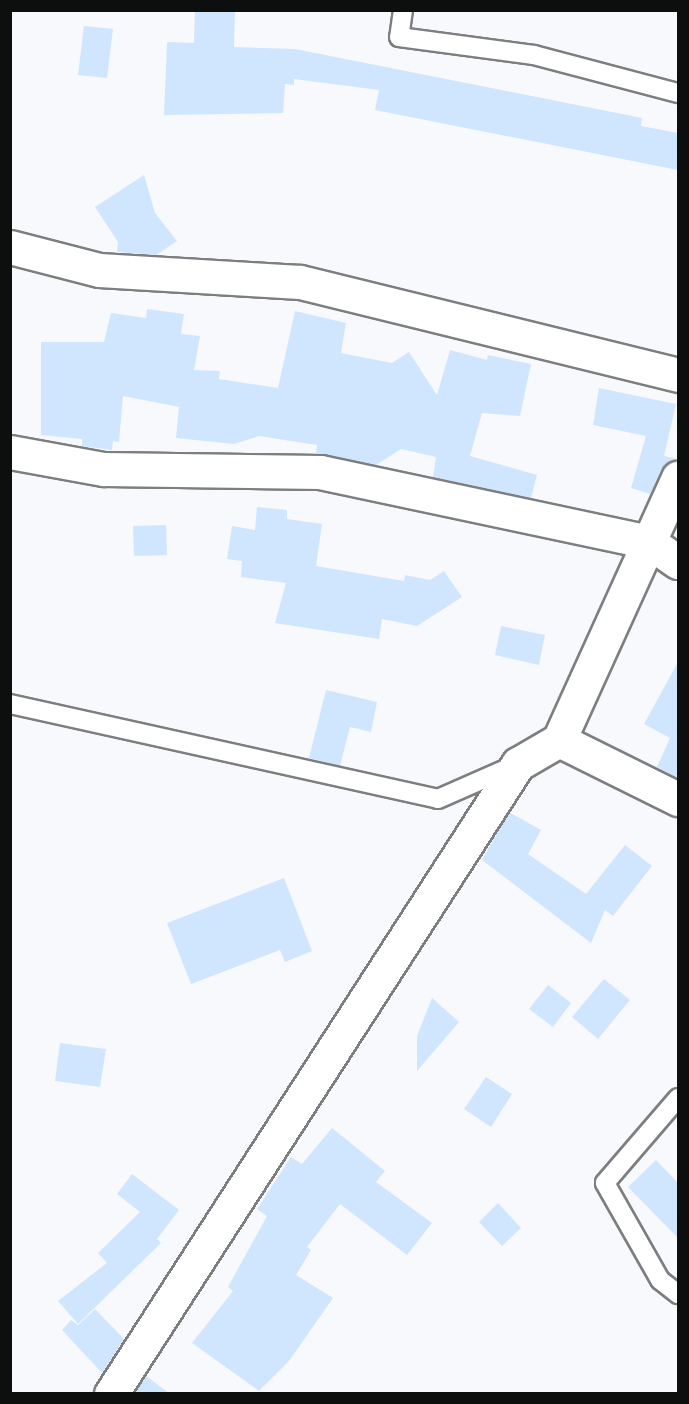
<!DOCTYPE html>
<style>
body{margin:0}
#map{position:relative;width:689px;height:1404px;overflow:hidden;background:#f7f9fc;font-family:"Noto Serif",serif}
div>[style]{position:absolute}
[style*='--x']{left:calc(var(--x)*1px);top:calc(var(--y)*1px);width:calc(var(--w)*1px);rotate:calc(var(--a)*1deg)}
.building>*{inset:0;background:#cfe6fe}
.roads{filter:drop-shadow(2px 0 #7c7e80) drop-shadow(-2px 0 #7c7e80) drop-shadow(0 2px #7c7e80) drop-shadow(0 -2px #7c7e80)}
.service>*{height:18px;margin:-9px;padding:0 9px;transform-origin:9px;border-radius:9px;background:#fff}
.minor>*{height:33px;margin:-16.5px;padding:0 16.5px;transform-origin:16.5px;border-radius:16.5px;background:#fff}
span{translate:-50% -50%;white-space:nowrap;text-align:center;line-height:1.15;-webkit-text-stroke:4.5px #fff;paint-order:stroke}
.frame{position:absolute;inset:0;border:12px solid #0d0e0e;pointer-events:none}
</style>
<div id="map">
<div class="building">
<div style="clip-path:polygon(195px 10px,235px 10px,234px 47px,295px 49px,642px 118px,641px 126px,678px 133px,678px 170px,375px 110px,379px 90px,294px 79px,294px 85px,285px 84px,283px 113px,164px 115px,167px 42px,194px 43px)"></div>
<div style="clip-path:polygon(84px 26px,113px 29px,107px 78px,78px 75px)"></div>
<div style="clip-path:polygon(144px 175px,155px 213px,177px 241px,156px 255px,117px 252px,118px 242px,95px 207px)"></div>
<div style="clip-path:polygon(147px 309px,184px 314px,181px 334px,200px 336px,194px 370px,220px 371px,219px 379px,278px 388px,295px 311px,346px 323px,341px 353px,392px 363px,409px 352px,437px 395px,450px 350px,487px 360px,488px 355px,531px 364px,520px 416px,482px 413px,470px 456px,537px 475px,531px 498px,433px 477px,436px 457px,401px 449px,376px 465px,316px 453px,317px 445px,259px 436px,234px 444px,176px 438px,179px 407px,123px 396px,119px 442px,113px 441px,112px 450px,82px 446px,82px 439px,41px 435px,41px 342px,104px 342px,111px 313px,146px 318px)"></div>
<div style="clip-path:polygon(599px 388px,676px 404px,664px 456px,677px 459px,661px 470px,650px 494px,631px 488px,646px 436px,593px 425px)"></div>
<div style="clip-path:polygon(257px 507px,287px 510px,287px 519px,322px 524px,316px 566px,404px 581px,405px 575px,430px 580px,444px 571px,462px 597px,417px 626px,382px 619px,379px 639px,275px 623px,286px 583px,241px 577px,242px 561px,227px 559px,232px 526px,255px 530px)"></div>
<div style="clip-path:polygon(166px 525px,167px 555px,134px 556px,133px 526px)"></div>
<div style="clip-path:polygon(501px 626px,545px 635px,539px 665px,495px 655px)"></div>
<div style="clip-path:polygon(678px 662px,678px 778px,657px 767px,670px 738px,644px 724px)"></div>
<div style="clip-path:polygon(326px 690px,377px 702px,371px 732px,350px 727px,340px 766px,309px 758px)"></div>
<div style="clip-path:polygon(509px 812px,541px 830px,528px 854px,586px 894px,625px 845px,652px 866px,613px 916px,605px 910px,591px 943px,482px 860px)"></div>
<div style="clip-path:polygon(284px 878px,312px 951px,285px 962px,280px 950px,191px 984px,167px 923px)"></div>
<div style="clip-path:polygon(604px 979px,630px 1000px,598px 1039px,572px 1017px)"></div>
<div style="clip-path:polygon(548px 985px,571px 1003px,553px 1027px,529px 1009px)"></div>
<div style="clip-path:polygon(432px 998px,459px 1022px,417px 1071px,417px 1036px)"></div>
<div style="clip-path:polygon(60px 1043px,106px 1049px,100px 1087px,55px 1081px)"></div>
<div style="clip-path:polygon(486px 1077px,512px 1094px,491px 1127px,464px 1109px)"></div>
<div style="clip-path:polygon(332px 1128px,385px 1171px,376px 1182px,432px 1223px,407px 1255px,340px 1204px,307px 1247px,311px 1250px,296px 1275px,333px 1298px,289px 1361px,259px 1391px,192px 1343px,233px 1291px,228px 1287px,267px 1216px,257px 1209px,291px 1157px,302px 1164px)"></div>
<div style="clip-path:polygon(656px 1160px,678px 1183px,678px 1238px,628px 1187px)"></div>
<div style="clip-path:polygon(132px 1174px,179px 1210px,157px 1239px,161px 1243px,78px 1324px,58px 1301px,107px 1263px,98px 1253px,140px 1212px,117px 1194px)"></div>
<div style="clip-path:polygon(498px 1203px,521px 1228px,502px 1246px,479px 1222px)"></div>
<div style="clip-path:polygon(95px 1309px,124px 1339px,102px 1373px,62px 1330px,71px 1320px,78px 1325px)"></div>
<div style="clip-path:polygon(145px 1375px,170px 1394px,134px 1394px)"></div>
</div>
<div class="roads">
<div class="service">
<div style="--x:403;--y:10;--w:27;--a:98"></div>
<div style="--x:399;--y:37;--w:136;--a:7.6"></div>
<div style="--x:534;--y:55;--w:149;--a:14.8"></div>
<div style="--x:10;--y:704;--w:438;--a:12.5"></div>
<div style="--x:438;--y:799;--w:80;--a:-23.7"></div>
<div style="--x:678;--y:1098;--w:112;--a:130.7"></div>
<div style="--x:605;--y:1183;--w:112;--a:60.4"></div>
<div style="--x:660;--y:1280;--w:23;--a:38"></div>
</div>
<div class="minor">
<div style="--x:10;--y:247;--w:92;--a:14.5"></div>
<div style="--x:99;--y:270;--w:201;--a:3.4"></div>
<div style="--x:300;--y:282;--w:389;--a:13.8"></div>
<div style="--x:10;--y:452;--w:96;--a:10.3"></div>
<div style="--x:104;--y:469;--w:216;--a:0.8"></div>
<div style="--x:320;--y:472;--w:336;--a:12"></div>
<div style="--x:649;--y:542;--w:35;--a:35"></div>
<div style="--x:559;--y:740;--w:133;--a:26.4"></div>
<div style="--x:111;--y:1394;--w:750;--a:-57.14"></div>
<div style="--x:518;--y:764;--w:48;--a:-30.3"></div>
<div style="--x:559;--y:740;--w:288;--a:-65.6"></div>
</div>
</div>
<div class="frame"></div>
</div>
